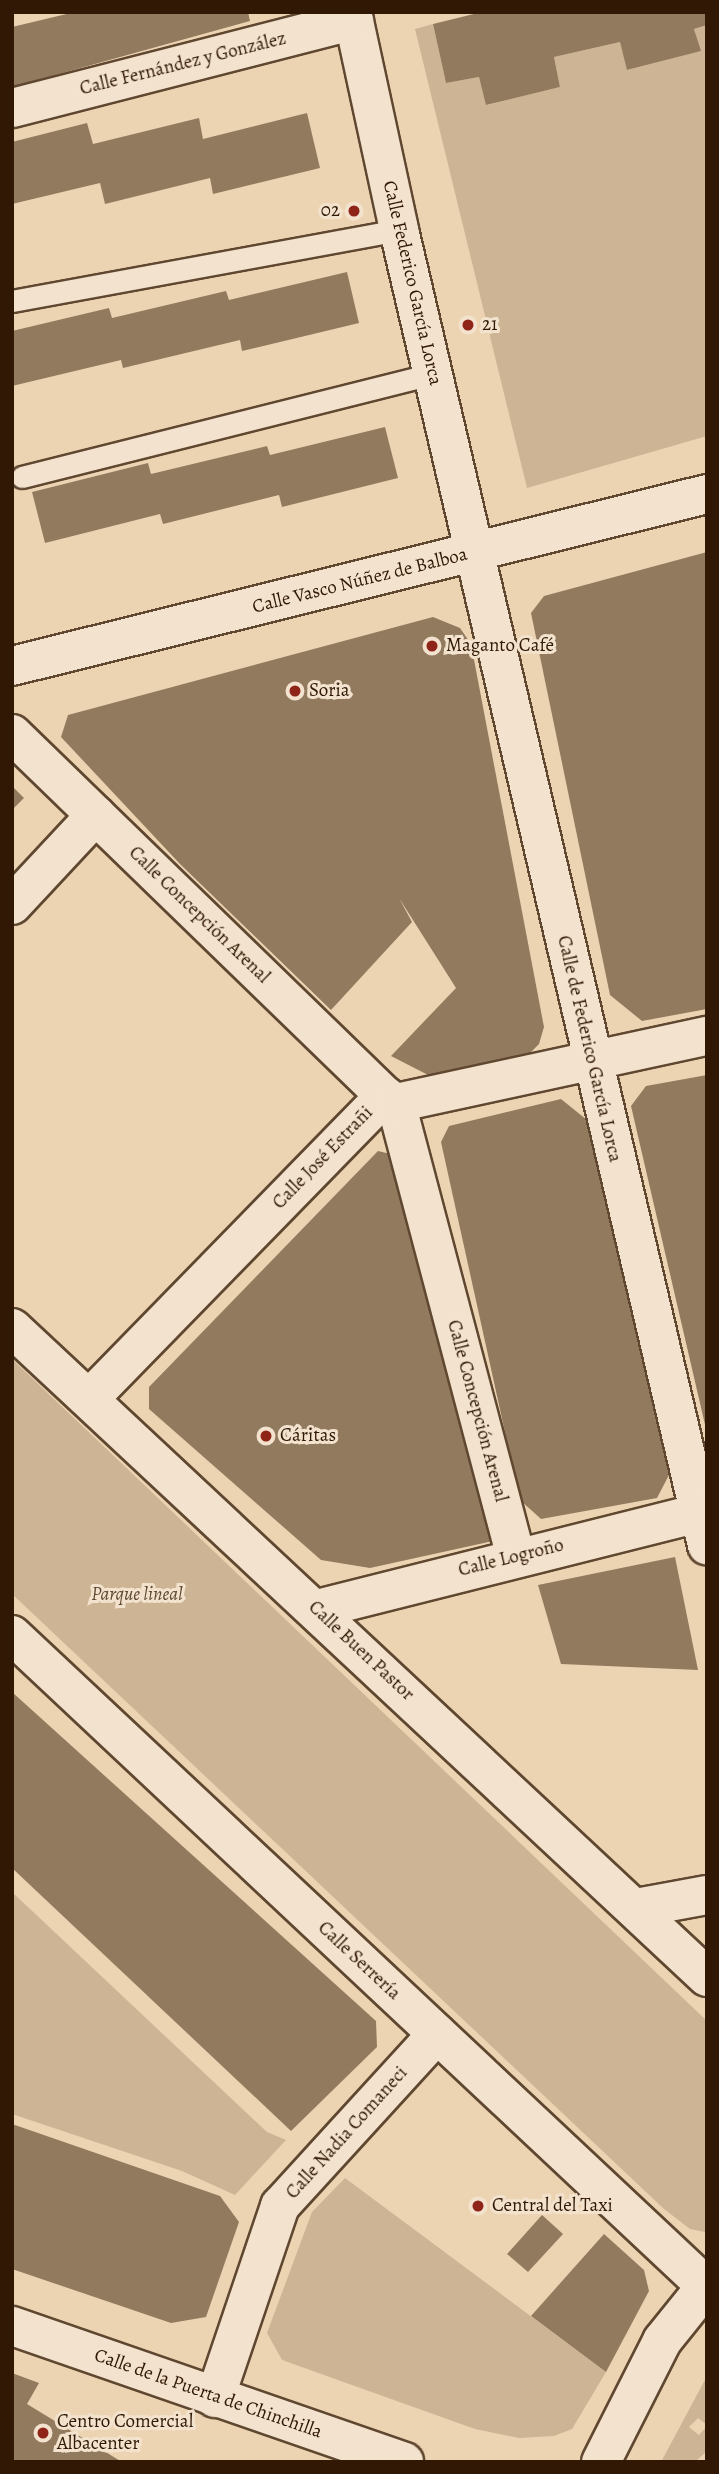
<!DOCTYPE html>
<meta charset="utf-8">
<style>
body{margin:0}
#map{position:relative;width:719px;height:2474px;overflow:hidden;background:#ecd4b3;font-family:Alegreya,serif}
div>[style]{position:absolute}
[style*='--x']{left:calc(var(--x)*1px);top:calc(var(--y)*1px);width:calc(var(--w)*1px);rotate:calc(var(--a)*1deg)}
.green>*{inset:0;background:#ccb495}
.building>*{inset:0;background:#927a5f}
.roads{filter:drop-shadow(2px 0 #5f4730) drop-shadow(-2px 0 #5f4730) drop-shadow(0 2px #5f4730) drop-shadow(0 -2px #5f4730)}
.lane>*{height:21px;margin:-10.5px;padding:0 10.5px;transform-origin:10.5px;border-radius:10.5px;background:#f3e3ce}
.street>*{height:38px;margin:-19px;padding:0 19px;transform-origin:19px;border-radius:19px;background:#f3e3ce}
.secondary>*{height:38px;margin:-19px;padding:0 19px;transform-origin:19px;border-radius:19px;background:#f3e3ce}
.dots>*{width:19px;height:19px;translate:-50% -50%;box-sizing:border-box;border:4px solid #f3e3ce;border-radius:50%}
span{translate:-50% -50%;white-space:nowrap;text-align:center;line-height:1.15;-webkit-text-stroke:6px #f3e3ce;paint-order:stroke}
.street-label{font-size:19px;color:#301804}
.poi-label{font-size:19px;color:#301804}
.right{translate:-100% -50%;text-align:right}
.left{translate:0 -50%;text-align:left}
.park-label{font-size:19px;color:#5f4730;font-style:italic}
.frame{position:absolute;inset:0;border:14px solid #301804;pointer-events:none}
</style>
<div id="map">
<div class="green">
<div style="clip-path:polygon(433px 24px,446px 83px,479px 77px,487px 105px,560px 87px,554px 57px,620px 42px,628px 70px,700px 51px,694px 29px,707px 25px,707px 436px,527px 488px,415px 29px)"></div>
<div style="clip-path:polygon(12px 1359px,707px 2021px,705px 2232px,690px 2229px,664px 2209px,12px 1594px)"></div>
<div style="clip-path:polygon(12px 1892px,267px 2132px,286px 2140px,235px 2195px,182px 2171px,12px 2114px)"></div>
<div style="clip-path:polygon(345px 2178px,606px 2372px,572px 2429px,554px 2436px,519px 2438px,475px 2429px,282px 2360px,267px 2333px,312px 2212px)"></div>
<div style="clip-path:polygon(707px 2376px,707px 2425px,698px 2418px,689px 2427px,699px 2435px,707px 2426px,707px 2451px,695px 2462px,661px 2462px)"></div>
</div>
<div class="building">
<div style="clip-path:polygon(75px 12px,248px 12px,250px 21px,12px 87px,12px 27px)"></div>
<div style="clip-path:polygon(482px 12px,707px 12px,707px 25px,694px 29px,701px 51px,627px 70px,620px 42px,554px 57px,560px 87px,486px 105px,479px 77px,446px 83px,433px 24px)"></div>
<div style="clip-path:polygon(307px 113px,320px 168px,213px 194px,210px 178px,105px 204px,100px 183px,12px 204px,12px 142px,87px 123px,93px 144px,199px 118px,203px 139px)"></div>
<div style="clip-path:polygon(347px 272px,359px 323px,242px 351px,240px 340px,123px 368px,121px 360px,12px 386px,12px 331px,109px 308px,112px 318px,226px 291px,229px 300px)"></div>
<div style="clip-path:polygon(385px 427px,398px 478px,282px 507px,279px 495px,163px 524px,160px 514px,45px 543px,32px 492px,148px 463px,151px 474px,267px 446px,270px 455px)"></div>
<div style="clip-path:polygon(707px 552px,707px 1009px,642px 1021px,610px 995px,531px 613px,544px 596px)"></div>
<div style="clip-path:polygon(433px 617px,460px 628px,471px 644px,544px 1027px,539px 1044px,528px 1055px,432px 1077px,391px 1056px,456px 988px,399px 898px,412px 922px,331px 1010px,180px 864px,61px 737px,68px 715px)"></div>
<div style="clip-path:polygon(12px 786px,24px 798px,12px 810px)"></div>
<div style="clip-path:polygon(707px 1075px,707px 1429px,706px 1429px,631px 1106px,646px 1086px)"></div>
<div style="clip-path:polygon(561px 1099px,587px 1120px,669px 1475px,657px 1498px,541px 1519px,520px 1500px,441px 1142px,449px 1126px)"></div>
<div style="clip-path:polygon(378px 1151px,403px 1157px,493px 1541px,370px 1568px,321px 1560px,149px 1409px,149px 1387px)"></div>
<div style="clip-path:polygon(675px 1557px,698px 1670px,561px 1664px,538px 1585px)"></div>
<div style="clip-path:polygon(12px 1692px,376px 2021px,377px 2047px,291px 2131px,12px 1868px)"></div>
<div style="clip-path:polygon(12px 2124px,220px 2196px,239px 2222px,206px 2317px,171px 2323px,12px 2269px)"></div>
<div style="clip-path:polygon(542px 2215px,563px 2234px,528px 2272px,507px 2254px)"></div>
<div style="clip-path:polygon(604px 2234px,644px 2270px,649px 2291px,606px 2372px,531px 2316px)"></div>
<div style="clip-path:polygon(12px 2373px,39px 2383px,27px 2404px,122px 2462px,12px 2462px)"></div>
</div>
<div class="roads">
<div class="lane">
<div style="--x:12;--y:301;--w:393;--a:-10.4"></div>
<div style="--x:22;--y:477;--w:424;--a:-14.1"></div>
</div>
<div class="street">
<div style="--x:352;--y:12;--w:223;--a:77.8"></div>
<div style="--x:399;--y:230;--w:1351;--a:76.82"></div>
<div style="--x:12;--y:108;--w:353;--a:-14.4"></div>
<div style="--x:12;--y:666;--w:716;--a:-13.9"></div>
<div style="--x:12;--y:734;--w:520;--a:44.14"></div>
<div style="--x:12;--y:905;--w:123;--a:-47"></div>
<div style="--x:396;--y:1103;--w:469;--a:75.2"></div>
<div style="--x:89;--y:1399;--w:424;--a:-45.7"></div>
<div style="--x:385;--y:1096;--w:13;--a:32"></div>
<div style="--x:396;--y:1103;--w:318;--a:-12.2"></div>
<div style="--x:317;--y:1609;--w:402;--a:-14.1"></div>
<div style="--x:636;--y:1908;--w:72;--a:-10.4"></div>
<div style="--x:12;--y:2326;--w:415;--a:19.1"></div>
<div style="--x:215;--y:2398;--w:203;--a:-71.3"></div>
<div style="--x:280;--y:2206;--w:233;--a:-47.6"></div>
</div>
<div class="secondary">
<div style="--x:12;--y:1328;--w:951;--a:43.04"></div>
<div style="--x:12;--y:1635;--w:952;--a:43.17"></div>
<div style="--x:601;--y:2462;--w:136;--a:-63.2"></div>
<div style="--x:662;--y:2341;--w:72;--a:-51.2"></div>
</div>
</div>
<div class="dots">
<div style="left:354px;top:211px;background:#8f2418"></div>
<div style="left:468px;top:325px;background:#8f2418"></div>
<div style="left:432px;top:646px;background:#8f2418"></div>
<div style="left:295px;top:691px;background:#8f2418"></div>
<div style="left:266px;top:1436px;background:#8f2418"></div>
<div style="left:478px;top:2206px;background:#8f2418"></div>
<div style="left:43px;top:2433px;background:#8f2418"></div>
</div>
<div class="street-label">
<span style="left:183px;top:64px;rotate:-14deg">Calle Fernández y González</span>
<span style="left:412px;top:283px;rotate:77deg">Calle Federico García Lorca</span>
<span style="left:360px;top:581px;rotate:-14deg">Calle Vasco Núñez de Balboa</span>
<span style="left:199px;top:915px;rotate:44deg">Calle Concepción Arenal</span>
<span style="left:589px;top:1049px;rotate:77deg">Calle de Federico García Lorca</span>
<span style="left:323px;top:1158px;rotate:-46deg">Calle José Estrañi</span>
<span style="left:477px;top:1411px;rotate:75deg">Calle Concepción Arenal</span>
<span style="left:511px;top:1558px;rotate:-14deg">Calle Logroño</span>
<span style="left:361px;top:1651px;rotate:43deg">Calle Buen Pastor</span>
<span style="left:359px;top:1961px;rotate:43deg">Calle Serrería</span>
<span style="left:347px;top:2133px;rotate:-48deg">Calle Nadia Comaneci</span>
<span style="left:208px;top:2394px;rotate:19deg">Calle de la Puerta de Chinchilla</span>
</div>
<div class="poi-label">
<span class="right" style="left:340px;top:211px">02</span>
<span class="left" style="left:482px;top:325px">21</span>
<span class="left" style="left:446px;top:646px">Maganto Café</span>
<span class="left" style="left:309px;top:691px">Soria</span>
<span class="left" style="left:280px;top:1436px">Cáritas</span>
<span class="left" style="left:492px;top:2206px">Central del Taxi</span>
<span class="left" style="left:57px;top:2433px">Centro Comercial<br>Albacenter</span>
</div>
<div class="park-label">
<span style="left:137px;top:1595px">Parque lineal</span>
</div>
<div class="frame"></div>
</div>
